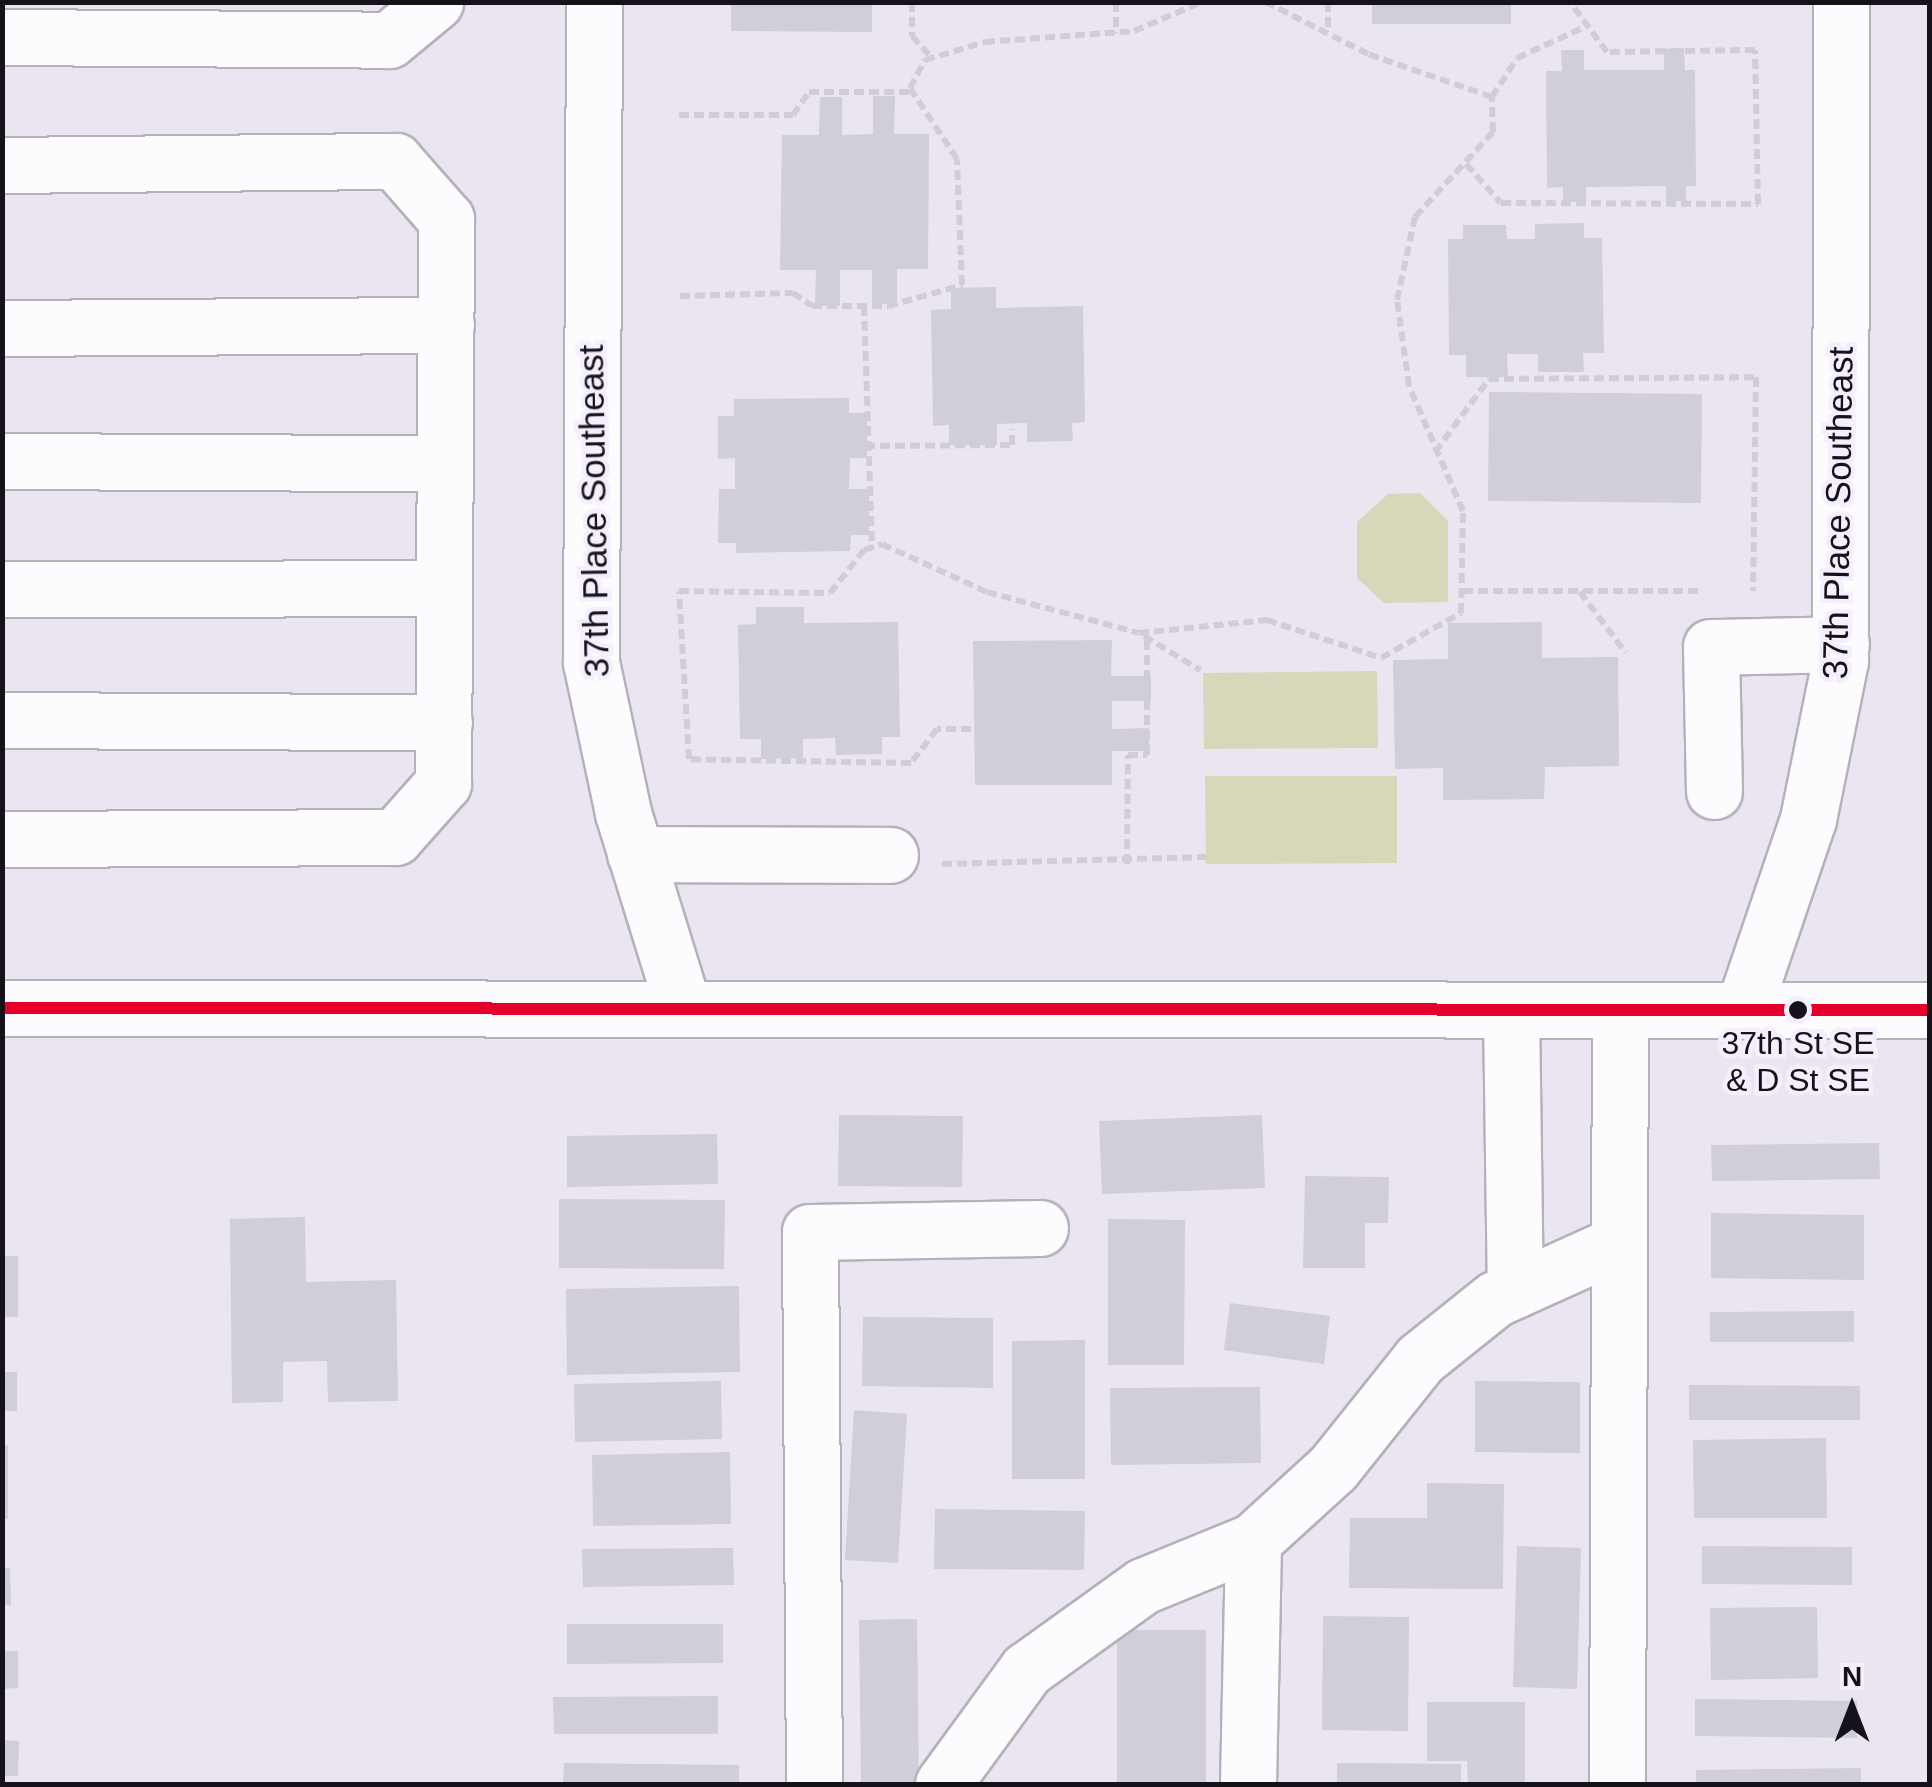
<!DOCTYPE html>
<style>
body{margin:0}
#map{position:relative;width:1932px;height:1787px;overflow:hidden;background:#eae5f1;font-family:Arial,sans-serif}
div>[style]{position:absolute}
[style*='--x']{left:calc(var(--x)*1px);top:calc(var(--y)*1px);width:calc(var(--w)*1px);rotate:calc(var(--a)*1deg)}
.green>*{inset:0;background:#d7d7b9}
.building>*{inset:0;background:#d0ced9}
.path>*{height:6px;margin-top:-3px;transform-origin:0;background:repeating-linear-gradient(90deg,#d0ced2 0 10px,transparent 0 15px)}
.roads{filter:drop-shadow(2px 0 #b5b1ba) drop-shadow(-2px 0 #b5b1ba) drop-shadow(0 2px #b5b1ba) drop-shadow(0 -2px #b5b1ba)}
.minor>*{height:55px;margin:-27.5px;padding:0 27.5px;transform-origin:27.5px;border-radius:27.5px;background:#fcfbfd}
.bus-1>*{height:12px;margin:-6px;padding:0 6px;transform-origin:6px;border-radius:6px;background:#e4002b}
.dots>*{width:28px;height:28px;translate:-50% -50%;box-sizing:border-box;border:5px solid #f4eefd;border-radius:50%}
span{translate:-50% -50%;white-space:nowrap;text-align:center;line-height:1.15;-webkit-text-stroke:9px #f4eefd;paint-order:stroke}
.bus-label{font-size:32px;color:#15121a}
.street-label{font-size:35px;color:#15121a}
.frame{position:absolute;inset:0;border:5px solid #15121a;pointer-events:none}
.north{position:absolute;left:1802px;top:1657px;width:100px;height:100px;-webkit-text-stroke:8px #f4eefd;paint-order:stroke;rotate:0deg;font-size:28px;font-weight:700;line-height:40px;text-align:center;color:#15121a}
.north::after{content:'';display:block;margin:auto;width:35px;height:45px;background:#15121a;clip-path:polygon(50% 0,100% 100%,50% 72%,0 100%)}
</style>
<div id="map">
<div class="green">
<div style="clip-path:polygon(1420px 493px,1448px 521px,1448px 602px,1384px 603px,1357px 578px,1357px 522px,1388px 494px)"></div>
<div style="clip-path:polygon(1377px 671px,1378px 748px,1204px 749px,1203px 673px)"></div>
<div style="clip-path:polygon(1205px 776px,1397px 776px,1397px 863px,1206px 864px)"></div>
</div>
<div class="building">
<div style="clip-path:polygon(731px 2px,872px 2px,872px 32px,731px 31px)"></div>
<div style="clip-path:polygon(1372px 2px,1511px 2px,1511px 24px,1372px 24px)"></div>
<div style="clip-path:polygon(1684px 48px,1685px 70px,1695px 70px,1696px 186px,1686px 186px,1686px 201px,1666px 201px,1666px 186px,1586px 187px,1586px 202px,1563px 202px,1563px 187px,1547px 188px,1546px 71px,1562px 71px,1561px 50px,1584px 50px,1584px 70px,1664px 70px,1664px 49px)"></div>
<div style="clip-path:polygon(873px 96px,895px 96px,894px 134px,929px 134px,928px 269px,897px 269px,897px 304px,872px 304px,872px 270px,840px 270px,840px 306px,815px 306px,816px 270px,780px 270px,782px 135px,819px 135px,820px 97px,842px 97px,842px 135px,873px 134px)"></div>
<div style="clip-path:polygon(1584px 223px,1584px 238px,1602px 238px,1604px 353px,1583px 353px,1584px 372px,1538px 372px,1538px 354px,1507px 354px,1508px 377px,1466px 377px,1466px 355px,1449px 355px,1448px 239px,1463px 239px,1463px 225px,1506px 225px,1507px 239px,1535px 239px,1535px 224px)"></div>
<div style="clip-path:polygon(996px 287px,996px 308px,1083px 306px,1085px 422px,1072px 423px,1073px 441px,1027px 442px,1027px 423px,997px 424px,997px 445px,949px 445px,949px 425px,933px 426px,931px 310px,951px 309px,951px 288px)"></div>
<div style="clip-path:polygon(1489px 392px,1702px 394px,1701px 503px,1488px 501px)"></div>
<div style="clip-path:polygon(849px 398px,849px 413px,867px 413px,867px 458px,850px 458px,849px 489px,869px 489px,869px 535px,851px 535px,850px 551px,736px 553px,736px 543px,718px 543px,719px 489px,735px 489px,735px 458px,718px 459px,718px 416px,734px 416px,734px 399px)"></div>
<div style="clip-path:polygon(756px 607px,804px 607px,804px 623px,898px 622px,900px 737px,882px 737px,882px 754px,836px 755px,835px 738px,803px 739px,803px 758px,761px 759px,761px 739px,740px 739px,738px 625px,756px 624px)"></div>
<div style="clip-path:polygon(1542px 622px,1542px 658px,1618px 657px,1619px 766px,1545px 767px,1544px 799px,1443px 800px,1443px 768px,1395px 769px,1393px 660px,1448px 659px,1448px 623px)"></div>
<div style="clip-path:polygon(1112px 640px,1111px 676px,1151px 676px,1151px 701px,1112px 701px,1112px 729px,1149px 728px,1149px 751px,1112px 751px,1112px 785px,975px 785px,973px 641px)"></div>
<div style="clip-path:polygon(839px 1115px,963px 1116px,962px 1187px,838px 1186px)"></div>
<div style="clip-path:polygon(1262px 1115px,1265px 1188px,1102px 1194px,1099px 1121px)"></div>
<div style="clip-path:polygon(717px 1134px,718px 1184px,567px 1187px,567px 1136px)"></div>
<div style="clip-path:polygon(1879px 1143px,1880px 1179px,1712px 1181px,1711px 1145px)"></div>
<div style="clip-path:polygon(1305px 1176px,1389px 1177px,1388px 1223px,1365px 1223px,1365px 1268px,1303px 1268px)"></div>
<div style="clip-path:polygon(559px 1199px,725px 1200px,724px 1269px,559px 1268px)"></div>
<div style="clip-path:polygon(1711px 1213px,1864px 1215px,1864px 1280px,1711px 1278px)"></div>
<div style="clip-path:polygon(305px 1217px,306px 1282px,396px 1280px,398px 1401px,328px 1402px,327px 1361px,283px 1362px,283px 1402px,232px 1403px,230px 1219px)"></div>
<div style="clip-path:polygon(1108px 1219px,1185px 1220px,1184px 1365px,1108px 1365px)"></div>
<div style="clip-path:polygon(2px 1256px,18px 1256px,18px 1317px,2px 1317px)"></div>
<div style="clip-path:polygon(739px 1286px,740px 1372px,567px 1375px,566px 1289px)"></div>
<div style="clip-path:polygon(1230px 1303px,1330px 1316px,1324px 1364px,1224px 1350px)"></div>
<div style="clip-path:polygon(1854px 1311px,1854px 1342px,1710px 1342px,1710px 1312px)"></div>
<div style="clip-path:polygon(863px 1317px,993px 1318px,993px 1388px,862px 1386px)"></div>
<div style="clip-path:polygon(1085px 1340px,1085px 1479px,1012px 1479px,1012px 1341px)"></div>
<div style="clip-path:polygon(2px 1372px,17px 1372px,17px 1411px,2px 1411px)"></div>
<div style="clip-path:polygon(721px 1381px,722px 1439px,575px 1442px,574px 1384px)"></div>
<div style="clip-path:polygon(1475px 1381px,1580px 1382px,1580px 1453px,1475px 1452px)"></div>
<div style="clip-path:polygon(1689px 1385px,1860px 1386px,1860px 1420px,1689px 1420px)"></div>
<div style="clip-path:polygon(1260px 1387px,1261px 1463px,1111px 1465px,1110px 1388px)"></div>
<div style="clip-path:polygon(854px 1410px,907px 1414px,898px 1563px,845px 1560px)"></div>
<div style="clip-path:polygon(1826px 1438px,1827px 1518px,1694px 1518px,1693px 1440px)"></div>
<div style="clip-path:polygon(2px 1445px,8px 1445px,8px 1519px,2px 1519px)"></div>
<div style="clip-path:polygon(730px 1452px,731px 1524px,593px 1526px,592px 1455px)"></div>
<div style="clip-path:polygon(1427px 1483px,1504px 1484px,1503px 1589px,1349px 1588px,1350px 1518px,1427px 1518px)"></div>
<div style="clip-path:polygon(935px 1509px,1085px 1511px,1084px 1570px,934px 1569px)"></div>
<div style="clip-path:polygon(1517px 1546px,1581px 1548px,1577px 1689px,1513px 1687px)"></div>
<div style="clip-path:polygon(1702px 1546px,1852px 1547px,1852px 1585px,1702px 1584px)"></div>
<div style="clip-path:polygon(733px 1548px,734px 1585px,583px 1587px,582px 1549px)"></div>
<div style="clip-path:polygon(2px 1568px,10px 1568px,11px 1605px,2px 1605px)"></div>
<div style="clip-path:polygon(1817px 1607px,1818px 1678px,1711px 1680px,1710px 1608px)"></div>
<div style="clip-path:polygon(1323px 1616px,1409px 1617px,1408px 1731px,1322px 1730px)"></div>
<div style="clip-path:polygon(917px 1619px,919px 1784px,861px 1784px,859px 1620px)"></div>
<div style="clip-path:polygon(567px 1624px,723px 1624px,723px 1663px,567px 1664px)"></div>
<div style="clip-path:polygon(1117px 1630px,1206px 1630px,1206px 1784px,1117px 1784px)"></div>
<div style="clip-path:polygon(2px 1651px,18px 1651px,18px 1688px,2px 1689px)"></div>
<div style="clip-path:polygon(718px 1696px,718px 1734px,554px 1734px,553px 1697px)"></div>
<div style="clip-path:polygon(1695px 1699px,1857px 1701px,1857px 1738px,1695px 1736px)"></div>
<div style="clip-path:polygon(1427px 1702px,1525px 1702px,1525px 1784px,1468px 1784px,1467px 1761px,1427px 1761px)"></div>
<div style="clip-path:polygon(2px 1740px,19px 1741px,18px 1776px,2px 1776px)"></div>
<div style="clip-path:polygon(564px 1763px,739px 1765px,739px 1784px,563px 1784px)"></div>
<div style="clip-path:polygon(1337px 1763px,1461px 1764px,1461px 1784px,1337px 1784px)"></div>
<div style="clip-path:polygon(1861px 1768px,1861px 1784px,1696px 1784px,1696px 1770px)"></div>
</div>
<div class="path">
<div style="--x:912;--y:2;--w:34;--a:90"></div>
<div style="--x:912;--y:36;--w:28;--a:48"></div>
<div style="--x:1116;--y:2;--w:31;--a:90"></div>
<div style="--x:1328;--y:2;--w:28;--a:90"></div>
<div style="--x:1492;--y:97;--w:46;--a:-57.3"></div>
<div style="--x:1517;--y:58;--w:77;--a:-24.6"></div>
<div style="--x:679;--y:115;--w:114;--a:0"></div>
<div style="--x:793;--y:115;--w:28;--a:-55"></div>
<div style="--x:809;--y:92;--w:103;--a:0"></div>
<div style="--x:1466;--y:164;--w:52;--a:48.1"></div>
<div style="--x:1501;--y:203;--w:257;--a:0.2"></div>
<div style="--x:1758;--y:204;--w:154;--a:-91.1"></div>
<div style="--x:1755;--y:50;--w:148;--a:179.2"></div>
<div style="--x:1607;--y:52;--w:62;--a:-126.5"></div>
<div style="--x:680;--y:296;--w:113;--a:-1.5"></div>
<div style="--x:793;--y:293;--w:23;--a:34"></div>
<div style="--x:812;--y:306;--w:76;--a:0"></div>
<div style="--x:888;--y:306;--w:77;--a:-15.8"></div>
<div style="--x:962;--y:285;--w:126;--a:-92.3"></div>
<div style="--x:957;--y:159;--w:85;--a:-123.5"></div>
<div style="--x:910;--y:88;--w:32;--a:-62"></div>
<div style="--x:925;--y:60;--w:63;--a:-16.7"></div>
<div style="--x:985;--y:42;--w:149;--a:-4.2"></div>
<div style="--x:1134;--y:31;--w:74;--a:-23.1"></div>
<div style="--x:864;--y:306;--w:241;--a:88.1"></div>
<div style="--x:865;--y:446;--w:147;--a:-0.4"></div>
<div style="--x:1012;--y:445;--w:16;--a:-90"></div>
<div style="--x:1435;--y:452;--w:91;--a:-53.5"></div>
<div style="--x:1489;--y:379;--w:267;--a:-0.4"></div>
<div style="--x:1756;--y:377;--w:214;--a:90.8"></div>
<div style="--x:1463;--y:591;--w:237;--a:0"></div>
<div style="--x:1580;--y:592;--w:76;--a:53"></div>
<div style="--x:1144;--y:636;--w:66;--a:31.3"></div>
<div style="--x:971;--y:729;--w:34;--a:180"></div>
<div style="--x:937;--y:729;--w:43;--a:127.4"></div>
<div style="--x:911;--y:763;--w:222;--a:-179"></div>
<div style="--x:689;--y:759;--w:168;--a:-93.4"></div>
<div style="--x:679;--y:591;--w:151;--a:0.8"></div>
<div style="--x:830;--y:593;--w:55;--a:-51.7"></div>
<div style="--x:864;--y:550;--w:19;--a:-18"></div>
<div style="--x:882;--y:544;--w:115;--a:24.6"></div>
<div style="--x:987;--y:592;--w:157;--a:15.1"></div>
<div style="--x:1139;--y:633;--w:129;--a:-5.8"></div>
<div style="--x:1267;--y:620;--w:120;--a:18.4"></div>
<div style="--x:1381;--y:658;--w:92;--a:-29.4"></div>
<div style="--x:1461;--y:613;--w:102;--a:-88.9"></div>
<div style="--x:1463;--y:511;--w:136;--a:-113.4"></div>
<div style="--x:1409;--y:386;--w:87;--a:-97.9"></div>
<div style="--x:1397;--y:300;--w:85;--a:-77.8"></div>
<div style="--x:1415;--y:217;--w:115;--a:-47.5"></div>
<div style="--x:1493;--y:132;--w:35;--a:-92"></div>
<div style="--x:1492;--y:97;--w:131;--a:-160.9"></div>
<div style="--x:1368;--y:54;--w:114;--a:-153"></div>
<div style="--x:942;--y:864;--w:264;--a:-1.5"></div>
<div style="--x:1127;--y:864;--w:109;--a:-89.5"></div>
<div style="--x:1128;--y:755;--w:19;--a:0"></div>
<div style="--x:1147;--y:755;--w:117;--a:-90"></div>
</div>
<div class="roads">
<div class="minor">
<div style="--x:594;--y:2;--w:660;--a:90.26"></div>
<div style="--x:591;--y:662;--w:154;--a:78"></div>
<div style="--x:623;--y:813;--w:203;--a:72.8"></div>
<div style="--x:2;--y:37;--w:387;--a:0.4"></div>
<div style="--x:389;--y:40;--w:60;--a:-39.6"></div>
<div style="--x:2;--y:165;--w:393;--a:-0.6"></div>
<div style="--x:395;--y:161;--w:77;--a:48.7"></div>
<div style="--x:446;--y:219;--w:564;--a:90.3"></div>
<div style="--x:443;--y:783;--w:72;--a:131.6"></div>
<div style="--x:395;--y:837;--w:393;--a:179.7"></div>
<div style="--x:2;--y:328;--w:444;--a:-0.4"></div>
<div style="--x:2;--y:461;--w:443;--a:0.3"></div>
<div style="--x:2;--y:589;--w:442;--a:-0.1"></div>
<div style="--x:2;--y:720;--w:442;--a:0.3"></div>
<div style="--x:1714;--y:791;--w:144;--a:-91.2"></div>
<div style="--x:1711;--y:647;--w:130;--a:-1.3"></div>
<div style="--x:635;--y:854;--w:255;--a:0.2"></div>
<div style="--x:2;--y:1008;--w:1928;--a:0.06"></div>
<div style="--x:1743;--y:1010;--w:202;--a:-71.2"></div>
<div style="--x:1808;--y:819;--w:161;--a:-78.6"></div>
<div style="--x:1840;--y:661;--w:659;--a:-89.91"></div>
<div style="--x:1511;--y:1011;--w:279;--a:89.2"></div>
<div style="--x:814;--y:1784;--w:552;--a:-90.42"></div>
<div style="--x:810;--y:1232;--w:230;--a:-1"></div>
<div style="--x:943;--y:1784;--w:141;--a:-53.9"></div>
<div style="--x:1026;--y:1670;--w:144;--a:-35.7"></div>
<div style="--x:1143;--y:1586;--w:119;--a:-22.2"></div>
<div style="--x:1253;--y:1541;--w:108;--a:-42.4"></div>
<div style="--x:1333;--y:1468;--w:139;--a:-51.4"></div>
<div style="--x:1420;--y:1359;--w:96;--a:-38.7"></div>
<div style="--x:1495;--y:1299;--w:134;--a:-24.3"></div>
<div style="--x:1248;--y:1784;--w:243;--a:-88.8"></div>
<div style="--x:1617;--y:1784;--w:773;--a:-89.78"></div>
</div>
</div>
<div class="bus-1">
<div style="--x:2;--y:1008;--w:1928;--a:0.06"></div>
</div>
<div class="dots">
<div style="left:1798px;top:1010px;background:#15121a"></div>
</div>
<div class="bus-label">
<span style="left:1798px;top:1062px">37th St SE<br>&amp; D St SE</span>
</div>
<div class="street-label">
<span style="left:594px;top:511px;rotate:-91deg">37th Place Southeast</span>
<span style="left:1838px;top:513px;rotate:-89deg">37th Place Southeast</span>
</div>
<div class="frame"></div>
<div class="north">N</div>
</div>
